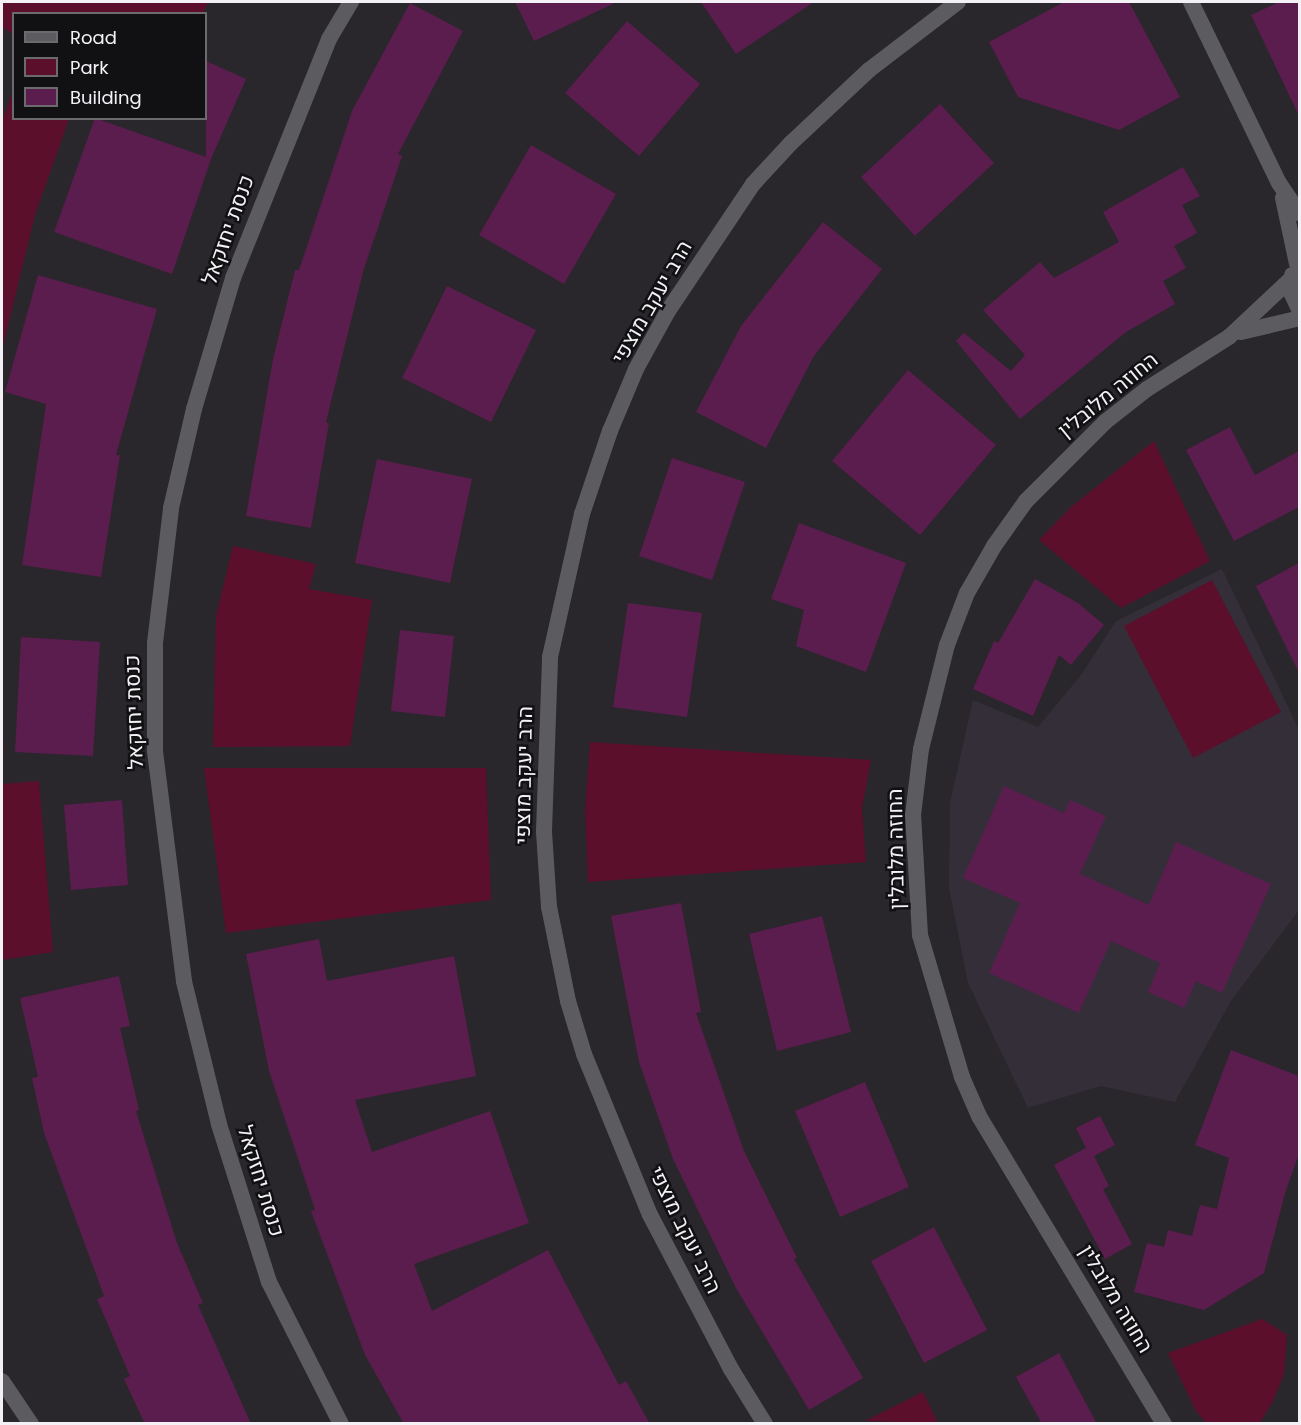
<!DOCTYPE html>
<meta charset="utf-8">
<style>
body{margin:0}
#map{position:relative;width:1301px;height:1425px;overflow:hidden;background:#29262c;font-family:Poppins,Heebo,sans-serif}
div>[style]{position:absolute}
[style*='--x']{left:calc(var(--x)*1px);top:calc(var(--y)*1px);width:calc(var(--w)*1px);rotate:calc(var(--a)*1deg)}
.built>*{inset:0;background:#342e39}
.green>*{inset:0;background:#5b0f2a}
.building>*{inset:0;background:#5b1d4e}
.minor>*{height:16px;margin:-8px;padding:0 8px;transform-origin:8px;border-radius:8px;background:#5c5c60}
.tertiary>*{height:16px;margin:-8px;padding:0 8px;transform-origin:8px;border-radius:8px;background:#5c5c60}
span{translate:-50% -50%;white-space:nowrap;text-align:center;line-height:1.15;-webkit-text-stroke:5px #111012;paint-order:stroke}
.street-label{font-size:21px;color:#f3f1f5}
.frame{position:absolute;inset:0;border:3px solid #f3f1f5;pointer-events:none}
.legend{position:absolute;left:12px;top:12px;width:195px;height:108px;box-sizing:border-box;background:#111012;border:2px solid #6b6a6d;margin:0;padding:8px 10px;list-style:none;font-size:18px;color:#f3f1f5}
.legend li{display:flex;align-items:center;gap:12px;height:30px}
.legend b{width:30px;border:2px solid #6b6a6d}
</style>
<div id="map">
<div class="built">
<div style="clip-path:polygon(1222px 569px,1299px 730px,1299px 910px,1231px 1001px,1175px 1102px,1101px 1086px,1028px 1108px,968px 983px,949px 888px,950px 803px,973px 700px,1038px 727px,1081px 675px,1116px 621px)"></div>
</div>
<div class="green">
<div style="clip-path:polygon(2px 2px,208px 2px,203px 13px,14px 14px,13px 34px,2px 27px)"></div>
<div style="clip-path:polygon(13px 90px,14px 118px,69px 119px,35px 215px,2px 350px,2px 121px)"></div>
<div style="clip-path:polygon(1154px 441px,1210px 561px,1121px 608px,1039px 540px,1071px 507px)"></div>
<div style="clip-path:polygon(233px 546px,316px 564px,309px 589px,372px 600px,350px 746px,213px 747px,216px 616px)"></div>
<div style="clip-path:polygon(1212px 580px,1281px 712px,1193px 758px,1124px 626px)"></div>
<div style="clip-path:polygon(590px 742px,871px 760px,862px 808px,866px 862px,588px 882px,585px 811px)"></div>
<div style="clip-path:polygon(204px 768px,486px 768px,491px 900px,226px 933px)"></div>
<div style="clip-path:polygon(39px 781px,53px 952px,2px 960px,2px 784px)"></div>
<div style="clip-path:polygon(1262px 1319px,1287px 1335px,1284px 1374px,1273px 1401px,1260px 1423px,1206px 1423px,1196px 1411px,1168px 1353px)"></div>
<div style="clip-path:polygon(923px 1392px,938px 1423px,865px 1421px)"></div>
</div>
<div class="building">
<div style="clip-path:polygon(515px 2px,617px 2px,534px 41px)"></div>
<div style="clip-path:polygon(701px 2px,814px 2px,736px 54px)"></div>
<div style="clip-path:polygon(1064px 2px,1129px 2px,1180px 97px,1119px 130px,1018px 97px,989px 42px)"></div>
<div style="clip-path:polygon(1279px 2px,1299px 2px,1299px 116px,1251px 15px)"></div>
<div style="clip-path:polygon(410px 3px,463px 31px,398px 154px,402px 156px,363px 272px,326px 422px,329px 423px,311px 528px,246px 516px,273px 359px,295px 270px,299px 270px,352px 111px)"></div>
<div style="clip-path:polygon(627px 21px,700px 84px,639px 156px,565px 93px)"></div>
<div style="clip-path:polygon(206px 61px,246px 79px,211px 159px,172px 274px,54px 232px,95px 118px,206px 157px)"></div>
<div style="clip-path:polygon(940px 104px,994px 163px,915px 236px,861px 177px)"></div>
<div style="clip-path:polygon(531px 145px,616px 194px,564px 284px,479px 235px)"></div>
<div style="clip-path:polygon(1183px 167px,1200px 196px,1182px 205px,1197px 233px,1174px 246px,1186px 268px,1163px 281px,1175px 304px,1126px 332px,1020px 419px,956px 341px,964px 333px,1011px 371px,1025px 355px,983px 310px,1040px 262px,1054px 278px,1119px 242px,1103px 212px)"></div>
<div style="clip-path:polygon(823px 222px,882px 269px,814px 356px,766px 448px,696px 412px,741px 326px)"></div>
<div style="clip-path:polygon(38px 275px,157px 309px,116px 455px,120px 455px,101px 577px,22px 565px,46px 404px,5px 392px)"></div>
<div style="clip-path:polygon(447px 286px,536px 330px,491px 422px,402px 378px)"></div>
<div style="clip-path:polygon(908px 370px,996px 445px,920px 535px,832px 461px)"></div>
<div style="clip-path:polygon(1230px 427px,1255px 475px,1299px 451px,1299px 507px,1234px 541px,1186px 450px)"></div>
<div style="clip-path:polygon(672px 458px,745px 482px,712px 580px,639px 556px)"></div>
<div style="clip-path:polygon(377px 459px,472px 479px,450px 583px,355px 563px)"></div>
<div style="clip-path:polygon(799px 523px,906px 563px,866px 672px,796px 646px,804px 610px,771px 599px)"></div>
<div style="clip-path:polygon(1299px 563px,1299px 673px,1256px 586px)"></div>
<div style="clip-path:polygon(1035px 579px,1078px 603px,1104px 625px,1071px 665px,1059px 655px,1033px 716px,973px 689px,994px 641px,998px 643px)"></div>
<div style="clip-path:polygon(628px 603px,702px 613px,687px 717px,613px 707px)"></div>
<div style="clip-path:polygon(400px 630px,454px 636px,445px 717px,391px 711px)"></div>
<div style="clip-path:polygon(21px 637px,100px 642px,93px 756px,15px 752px)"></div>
<div style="clip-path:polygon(1004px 786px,1064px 813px,1070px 800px,1106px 816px,1080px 874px,1149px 905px,1176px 842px,1271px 884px,1222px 993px,1196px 981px,1184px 1008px,1148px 992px,1160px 963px,1111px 941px,1079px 1013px,989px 973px,1020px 903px,963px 878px)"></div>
<div style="clip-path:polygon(122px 800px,128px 885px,71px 890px,64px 805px)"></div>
<div style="clip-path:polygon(681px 903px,701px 1012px,696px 1013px,744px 1151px,797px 1258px,794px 1259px,863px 1378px,809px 1410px,736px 1288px,673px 1159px,639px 1062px,611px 916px)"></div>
<div style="clip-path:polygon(822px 916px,851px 1032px,777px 1051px,749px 934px)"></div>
<div style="clip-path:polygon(319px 939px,327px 981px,454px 956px,476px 1076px,355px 1100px,372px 1152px,490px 1111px,529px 1223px,414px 1264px,432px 1311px,548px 1250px,619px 1385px,626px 1381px,650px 1424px,404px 1424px,365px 1355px,311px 1211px,315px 1210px,269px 1071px,246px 954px)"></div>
<div style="clip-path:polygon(119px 976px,130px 1026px,120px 1028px,139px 1110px,136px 1111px,177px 1243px,203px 1303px,198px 1305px,251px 1424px,145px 1424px,124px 1379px,130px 1376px,97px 1299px,104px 1296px,44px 1133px,32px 1078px,38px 1077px,20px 998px)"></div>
<div style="clip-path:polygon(1231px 1050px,1299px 1076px,1299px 1154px,1286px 1190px,1264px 1273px,1204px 1310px,1134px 1292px,1147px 1243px,1164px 1247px,1168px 1230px,1192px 1236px,1200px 1205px,1217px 1209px,1229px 1158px,1195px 1145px)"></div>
<div style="clip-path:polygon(865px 1082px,909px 1187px,840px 1217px,795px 1111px)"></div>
<div style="clip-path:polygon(1100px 1116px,1115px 1145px,1094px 1156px,1109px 1186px,1103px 1189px,1132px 1244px,1105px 1259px,1054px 1165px,1086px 1148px,1076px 1128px)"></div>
<div style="clip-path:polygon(934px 1227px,987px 1330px,924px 1363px,871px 1261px)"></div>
<div style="clip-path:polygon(1059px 1353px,1097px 1424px,1042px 1424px,1016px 1377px)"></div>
</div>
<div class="minor">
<div style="--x:765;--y:1424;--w:65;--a:-121.7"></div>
<div style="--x:731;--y:1369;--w:174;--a:-117.7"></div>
<div style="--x:650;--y:1215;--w:174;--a:-112.3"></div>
<div style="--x:584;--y:1054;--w:55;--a:-106.8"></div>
<div style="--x:568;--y:1001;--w:96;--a:-101.4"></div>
<div style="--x:549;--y:907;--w:76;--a:-93.8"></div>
<div style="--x:544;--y:831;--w:174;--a:-88"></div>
<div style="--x:550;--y:657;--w:147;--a:-77.4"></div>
<div style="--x:582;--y:514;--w:88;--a:-71.4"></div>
<div style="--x:610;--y:431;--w:67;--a:-67.2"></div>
<div style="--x:636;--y:369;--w:66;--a:-61.1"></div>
<div style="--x:668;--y:311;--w:153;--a:-56.2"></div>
<div style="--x:753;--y:184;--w:56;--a:-47.2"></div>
<div style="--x:791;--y:143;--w:107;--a:-43.1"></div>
<div style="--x:869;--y:70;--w:112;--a:-37.4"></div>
</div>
<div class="tertiary">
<div style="--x:1191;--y:2;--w:201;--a:64.1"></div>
<div style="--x:1279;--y:183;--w:37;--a:56"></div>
<div style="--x:1283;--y:198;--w:67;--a:78"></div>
<div style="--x:1292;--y:275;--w:17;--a:93"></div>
<div style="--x:1291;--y:292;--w:21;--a:65"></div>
<div style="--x:1241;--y:332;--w:61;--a:-13.3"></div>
<div style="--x:2;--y:1381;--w:52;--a:56"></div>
<div style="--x:341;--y:1424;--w:159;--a:-116.9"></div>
<div style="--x:269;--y:1282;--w:166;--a:-107.6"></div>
<div style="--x:219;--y:1124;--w:147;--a:-103.8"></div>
<div style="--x:184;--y:981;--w:233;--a:-97.2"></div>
<div style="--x:155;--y:750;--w:107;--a:-90"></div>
<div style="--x:155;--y:643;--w:136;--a:-83.2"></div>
<div style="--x:171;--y:508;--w:102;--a:-76.9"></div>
<div style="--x:194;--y:409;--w:137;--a:-73.4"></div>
<div style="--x:233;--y:278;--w:258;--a:-68.1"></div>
<div style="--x:329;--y:39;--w:43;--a:-59.3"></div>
<div style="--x:1164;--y:1424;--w:359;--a:-121"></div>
<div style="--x:979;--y:1116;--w:43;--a:-113.6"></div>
<div style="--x:962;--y:1077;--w:148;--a:-106.5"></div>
<div style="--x:920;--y:935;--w:120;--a:-93.3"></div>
<div style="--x:913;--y:815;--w:66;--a:-83.1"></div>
<div style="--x:921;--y:749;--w:107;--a:-76"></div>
<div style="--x:947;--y:645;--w:56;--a:-69"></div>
<div style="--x:967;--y:593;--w:54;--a:-60.1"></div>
<div style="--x:994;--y:546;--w:55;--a:-54.6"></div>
<div style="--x:1026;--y:501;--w:112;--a:-45"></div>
<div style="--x:1105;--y:422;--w:53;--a:-38.2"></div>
<div style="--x:1147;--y:389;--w:97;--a:-32.4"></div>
<div style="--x:1229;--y:337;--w:85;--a:-43.1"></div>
</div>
<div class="street-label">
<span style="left:228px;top:230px;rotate:-70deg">כנסת יחזקאל</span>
<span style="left:652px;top:302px;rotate:-60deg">הרב יעקב מוצפי</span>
<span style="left:1108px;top:395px;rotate:-39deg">החוזה מלובלין</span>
<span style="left:134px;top:712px;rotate:-92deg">כנסת יחזקאל</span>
<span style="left:524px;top:775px;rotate:-89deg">הרב יעקב מוצפי</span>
<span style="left:896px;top:849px;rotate:-91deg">החוזה מלובלין</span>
<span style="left:261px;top:1181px;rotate:73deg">כנסת יחזקאל</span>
<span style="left:685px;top:1230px;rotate:64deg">הרב יעקב מוצפי</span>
<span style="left:1116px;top:1299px;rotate:59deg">החוזה מלובלין</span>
</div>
<div class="frame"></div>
<ul class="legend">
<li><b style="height:8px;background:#5c5c60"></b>Road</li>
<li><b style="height:16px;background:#5b0f2a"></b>Park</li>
<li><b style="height:16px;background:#5b1d4e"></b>Building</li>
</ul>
</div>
